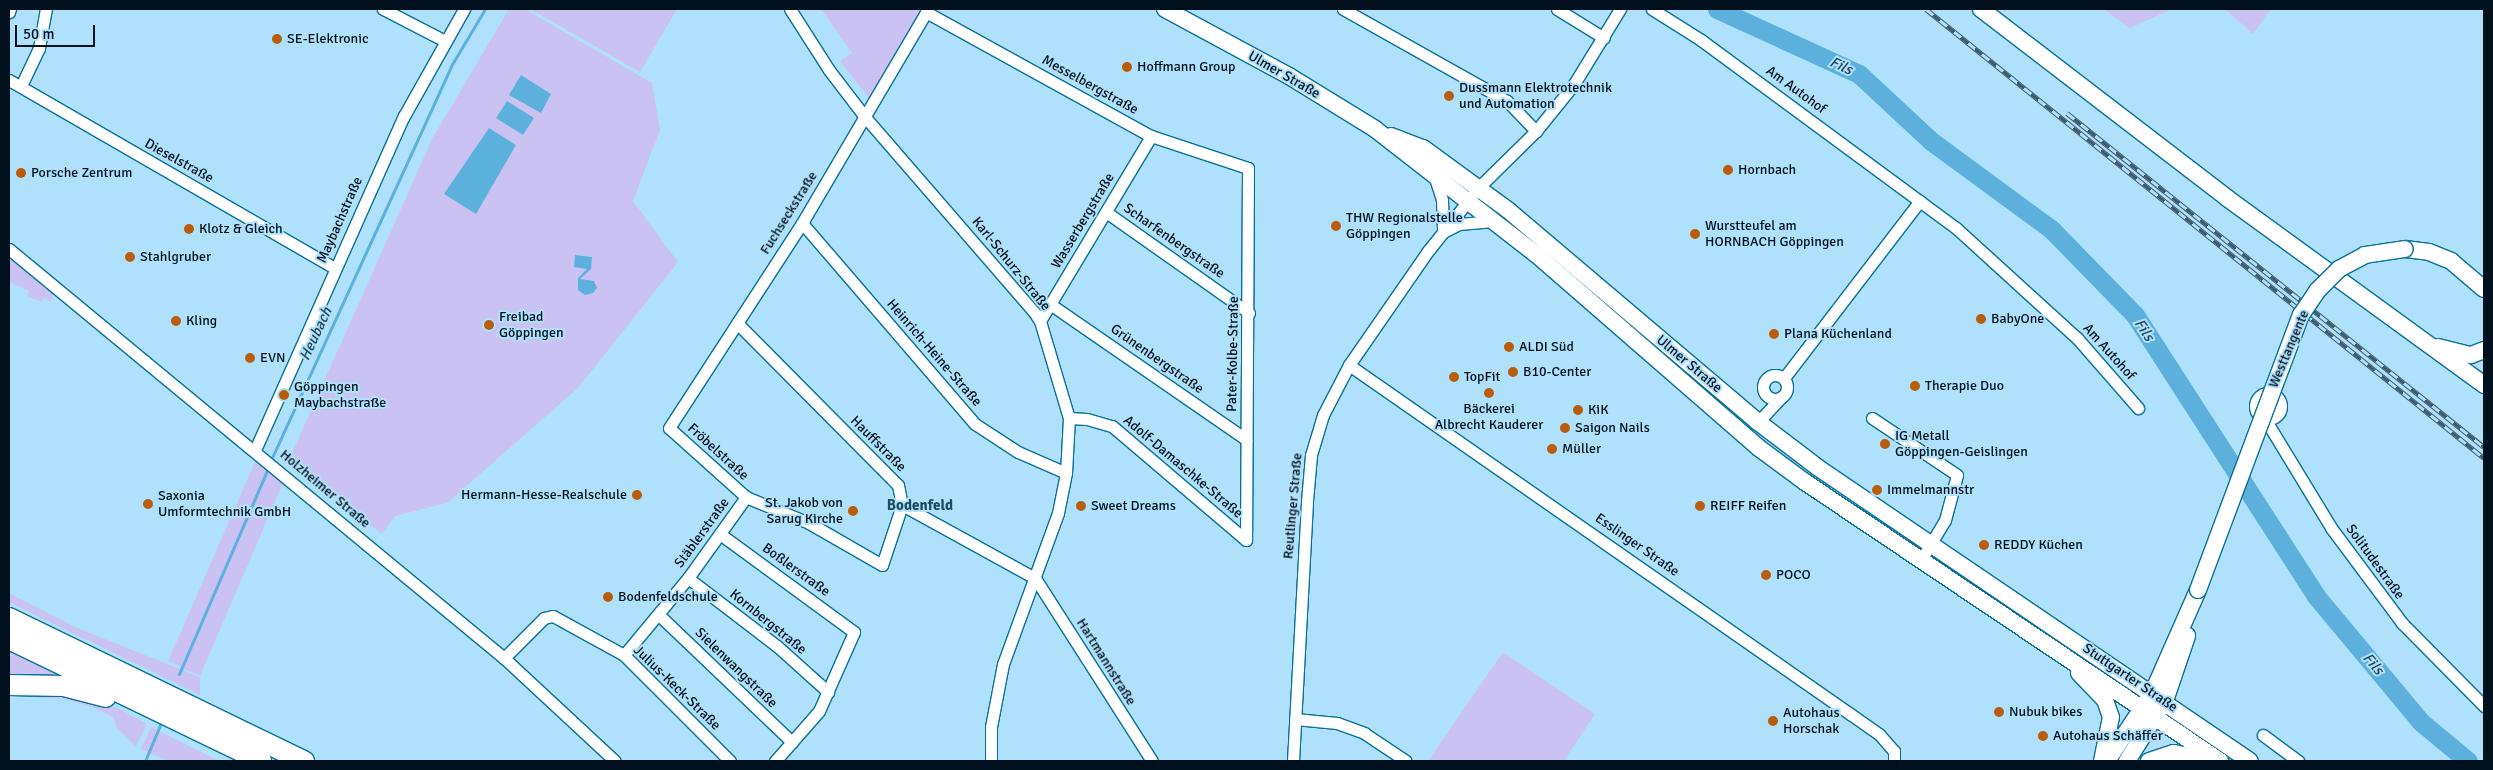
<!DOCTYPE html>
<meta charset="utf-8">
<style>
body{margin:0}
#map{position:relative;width:2493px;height:770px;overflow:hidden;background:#b0e1fc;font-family:Signika,sans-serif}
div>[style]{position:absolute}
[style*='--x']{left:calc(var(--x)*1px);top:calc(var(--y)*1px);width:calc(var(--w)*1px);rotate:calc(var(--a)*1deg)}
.green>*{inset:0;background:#cbc2f4}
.water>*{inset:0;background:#5bb1dc}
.stream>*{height:3px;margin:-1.5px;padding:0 1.5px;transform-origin:1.5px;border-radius:1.5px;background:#5bb1dc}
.river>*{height:19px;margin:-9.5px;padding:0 9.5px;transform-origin:9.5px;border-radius:9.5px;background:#5bb1dc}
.roads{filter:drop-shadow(1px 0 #087099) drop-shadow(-1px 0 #087099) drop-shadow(0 1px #087099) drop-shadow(0 -1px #087099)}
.minor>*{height:11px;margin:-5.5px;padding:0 5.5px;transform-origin:5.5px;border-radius:5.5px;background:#fff}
.minor>.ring{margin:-5.5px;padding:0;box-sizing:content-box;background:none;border:11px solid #fff;border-radius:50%}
.secondary>*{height:16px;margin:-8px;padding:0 8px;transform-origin:8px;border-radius:8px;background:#fff}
.trunk>*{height:20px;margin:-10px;padding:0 10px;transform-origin:10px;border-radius:10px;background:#fff}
.rail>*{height:5px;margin-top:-2.5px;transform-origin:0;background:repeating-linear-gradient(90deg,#b0e1fc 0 9px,#3e5a6b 0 18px);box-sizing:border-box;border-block:1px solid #3e5a6b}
.bridges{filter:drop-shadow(1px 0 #087099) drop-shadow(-1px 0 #087099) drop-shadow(0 1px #087099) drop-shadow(0 -1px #087099)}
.secondary-bridge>*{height:16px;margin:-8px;padding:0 8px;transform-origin:8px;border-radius:8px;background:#fff}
.dots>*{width:14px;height:14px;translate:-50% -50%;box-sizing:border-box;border:2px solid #b0e1fc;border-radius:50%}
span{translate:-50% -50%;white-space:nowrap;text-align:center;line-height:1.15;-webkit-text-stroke:4px #b0e1fc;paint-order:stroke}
.poi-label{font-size:14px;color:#00111d}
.left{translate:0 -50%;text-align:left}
.right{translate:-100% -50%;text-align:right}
.street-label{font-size:14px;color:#00111d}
.water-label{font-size:15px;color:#22475a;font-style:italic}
.neighbourhood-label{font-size:15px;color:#1e4c63;font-weight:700}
.frame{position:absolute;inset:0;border:10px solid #00111d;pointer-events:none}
.scale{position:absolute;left:15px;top:25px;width:80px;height:22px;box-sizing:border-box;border:2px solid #00111d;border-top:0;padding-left:6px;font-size:15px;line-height:18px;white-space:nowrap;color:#00111d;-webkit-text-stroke:4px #b0e1fc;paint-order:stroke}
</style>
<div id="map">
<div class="green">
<div style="clip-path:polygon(509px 9px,525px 9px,652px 83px,660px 130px,633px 201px,678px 262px,579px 387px,447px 503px,395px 516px,382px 534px,288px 462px,432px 139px)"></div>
<div style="clip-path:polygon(530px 9px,677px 9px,640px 72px)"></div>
<div style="clip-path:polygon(821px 9px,927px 9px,872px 102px,840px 61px,852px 53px)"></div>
<div style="clip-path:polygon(2103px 9px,2172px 9px,2130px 28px)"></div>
<div style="clip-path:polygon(2225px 9px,2271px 9px,2253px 34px)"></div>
<div style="clip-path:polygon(9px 258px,49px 290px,53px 294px,51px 302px,44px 298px,42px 302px,27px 296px,29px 291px,9px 282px)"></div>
<div style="clip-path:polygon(255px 462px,283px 483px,200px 676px,168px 661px)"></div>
<div style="clip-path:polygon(9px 593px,77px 628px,200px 677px,200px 695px,9px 602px)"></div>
<div style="clip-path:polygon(9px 650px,69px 678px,9px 680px)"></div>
<div style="clip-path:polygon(1503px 652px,1595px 714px,1564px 761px,1428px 761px)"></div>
<div style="clip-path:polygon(9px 690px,85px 697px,122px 710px,147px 724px,136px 747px,117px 728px,113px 717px,93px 707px,65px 699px,9px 696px)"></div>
<div style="clip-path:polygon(151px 727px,219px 761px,168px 761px,141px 749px)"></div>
</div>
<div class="water">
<div style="clip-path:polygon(521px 75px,551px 94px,541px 113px,509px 95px)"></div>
<div style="clip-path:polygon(507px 101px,534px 118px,523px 135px,496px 118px)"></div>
<div style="clip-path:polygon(489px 128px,516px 145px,476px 214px,444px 194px)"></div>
<div style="clip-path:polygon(575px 255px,592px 257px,591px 269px,580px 279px,594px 281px,597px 288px,593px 293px,585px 295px,578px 290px,578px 278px,587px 269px,574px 267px)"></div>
</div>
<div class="stream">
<div style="--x:270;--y:462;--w:435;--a:-65.4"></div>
<div style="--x:451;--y:66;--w:66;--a:-59.2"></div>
<div style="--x:179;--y:674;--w:224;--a:-66.6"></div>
<div style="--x:145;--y:761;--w:41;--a:-67.2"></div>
</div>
<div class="river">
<div style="--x:1717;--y:9;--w:156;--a:24.6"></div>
<div style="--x:1859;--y:74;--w:98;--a:42.9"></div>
<div style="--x:1931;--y:141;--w:149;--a:36.3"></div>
<div style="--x:2051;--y:229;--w:120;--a:45.7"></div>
<div style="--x:2135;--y:315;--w:334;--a:57.2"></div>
<div style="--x:2316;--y:596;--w:164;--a:50.2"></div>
<div style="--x:2421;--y:722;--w:61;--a:39.7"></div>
</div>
<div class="roads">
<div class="minor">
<div style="--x:383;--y:9;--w:70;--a:27.3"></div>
<div style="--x:790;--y:9;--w:72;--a:57.4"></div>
<div style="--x:829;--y:70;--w:59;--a:52.5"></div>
<div style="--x:865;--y:117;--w:258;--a:49.1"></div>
<div style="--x:1034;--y:312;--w:11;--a:56"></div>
<div style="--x:1040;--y:321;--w:101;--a:73.4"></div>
<div style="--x:1069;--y:418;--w:55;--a:93.1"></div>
<div style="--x:1066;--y:473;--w:41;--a:101.3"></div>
<div style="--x:1058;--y:513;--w:161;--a:110"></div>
<div style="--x:1003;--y:664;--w:64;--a:100.8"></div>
<div style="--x:991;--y:727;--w:34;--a:90"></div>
<div style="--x:1343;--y:9;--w:188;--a:29.3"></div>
<div style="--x:1507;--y:101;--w:42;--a:46"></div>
<div style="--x:1557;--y:9;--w:55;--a:31.7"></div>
<div style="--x:1652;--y:9;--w:58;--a:32.3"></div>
<div style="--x:1701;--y:40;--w:317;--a:36.4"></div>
<div style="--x:1956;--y:228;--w:164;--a:42.3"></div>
<div style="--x:2077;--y:338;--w:93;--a:48.9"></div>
<div style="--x:9;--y:12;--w:3;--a:-72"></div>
<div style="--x:926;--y:12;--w:257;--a:28.9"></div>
<div style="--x:1151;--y:136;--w:102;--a:18.3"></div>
<div style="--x:1248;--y:168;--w:372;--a:90.3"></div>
<div style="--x:9;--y:80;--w:376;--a:30"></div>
<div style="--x:21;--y:86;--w:42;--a:-64.7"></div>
<div style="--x:39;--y:48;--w:40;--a:-80"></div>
<div style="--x:1434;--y:175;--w:26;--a:72"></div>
<div style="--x:1442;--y:200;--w:32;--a:88"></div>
<div style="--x:1106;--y:212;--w:175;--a:35.2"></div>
<div style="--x:802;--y:223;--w:265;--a:49.3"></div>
<div style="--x:975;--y:424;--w:51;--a:33.1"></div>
<div style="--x:1018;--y:452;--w:52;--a:23.6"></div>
<div style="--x:1445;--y:231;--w:16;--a:-27"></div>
<div style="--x:1459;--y:224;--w:35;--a:-5"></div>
<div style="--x:9;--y:249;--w:642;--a:39.57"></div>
<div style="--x:504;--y:658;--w:151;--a:42.9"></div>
<div style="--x:1050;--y:304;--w:239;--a:34.6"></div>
<div style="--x:1040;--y:321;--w:216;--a:-59"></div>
<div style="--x:737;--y:323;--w:228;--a:45.2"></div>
<div style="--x:898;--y:485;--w:20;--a:79"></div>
<div style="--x:902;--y:505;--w:63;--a:108.4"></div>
<div style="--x:882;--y:565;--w:84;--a:-150.1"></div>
<div style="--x:809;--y:523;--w:68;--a:-157.6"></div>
<div style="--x:746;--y:497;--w:103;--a:-138.1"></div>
<div style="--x:669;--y:428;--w:244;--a:-57"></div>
<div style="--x:802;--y:223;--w:248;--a:-59.5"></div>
<div style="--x:1349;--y:365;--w:646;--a:34.85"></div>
<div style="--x:1879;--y:734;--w:23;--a:49"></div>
<div style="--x:1894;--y:751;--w:10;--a:90"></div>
<div class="ring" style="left:1763px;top:375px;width:13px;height:13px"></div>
<div style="--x:1784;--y:378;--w:223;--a:-52.5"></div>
<div class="ring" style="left:2255px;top:393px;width:15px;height:15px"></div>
<div style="--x:1069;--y:418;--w:18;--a:3"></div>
<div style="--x:1087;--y:419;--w:26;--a:16"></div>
<div style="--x:1112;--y:426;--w:176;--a:40.4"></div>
<div style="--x:1872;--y:418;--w:102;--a:33.8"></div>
<div style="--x:1957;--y:475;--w:47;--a:104.9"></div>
<div style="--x:1945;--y:520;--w:47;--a:121"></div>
<div style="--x:2265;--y:419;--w:129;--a:58.7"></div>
<div style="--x:2332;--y:529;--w:117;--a:53.3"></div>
<div style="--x:2402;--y:623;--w:117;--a:45.3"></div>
<div style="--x:1758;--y:422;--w:35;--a:-47"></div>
<div style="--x:255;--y:450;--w:366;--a:-66"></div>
<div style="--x:404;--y:116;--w:123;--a:-60.7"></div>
<div style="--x:902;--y:505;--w:152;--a:28.8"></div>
<div style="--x:1035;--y:578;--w:217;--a:57.4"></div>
<div style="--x:720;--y:534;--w:166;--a:36.2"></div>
<div style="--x:854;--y:632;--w:86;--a:113.9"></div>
<div style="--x:819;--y:711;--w:67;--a:131.3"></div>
<div style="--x:688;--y:578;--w:112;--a:37.4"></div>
<div style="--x:777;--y:646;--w:69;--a:42"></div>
<div style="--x:659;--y:615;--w:184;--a:43.7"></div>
<div style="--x:624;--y:655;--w:100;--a:-50.3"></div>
<div style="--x:688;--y:578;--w:100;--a:-54.4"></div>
<div style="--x:504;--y:658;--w:57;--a:-45"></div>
<div style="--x:544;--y:618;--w:9;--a:-13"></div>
<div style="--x:553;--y:616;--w:81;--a:28.8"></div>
<div style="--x:624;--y:655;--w:150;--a:45"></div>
<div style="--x:1295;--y:719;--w:42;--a:5.4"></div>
<div style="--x:1337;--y:723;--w:29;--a:20"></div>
<div style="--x:1364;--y:733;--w:50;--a:33.7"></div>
<div style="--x:2263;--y:735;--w:44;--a:36.6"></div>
<div style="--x:1293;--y:761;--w:260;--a:-86.9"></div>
<div style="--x:1307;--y:501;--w:46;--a:-85"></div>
<div style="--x:1311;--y:455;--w:42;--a:-73.3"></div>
<div style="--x:1323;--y:415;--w:56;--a:-62.5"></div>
<div style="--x:1349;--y:365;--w:139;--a:-55.3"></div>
<div style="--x:1428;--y:251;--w:82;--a:-51.4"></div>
<div style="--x:1479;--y:187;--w:80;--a:-44.5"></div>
<div style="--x:1536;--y:131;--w:60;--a:-51"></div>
<div style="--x:1574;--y:84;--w:88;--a:-58.5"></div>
</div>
<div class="secondary">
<div style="--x:1165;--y:9;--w:141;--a:28.4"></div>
<div style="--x:1289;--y:76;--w:101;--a:31.6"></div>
<div style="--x:1375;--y:129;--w:205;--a:37.9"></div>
<div style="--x:1537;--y:255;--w:294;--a:41"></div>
<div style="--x:1759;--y:448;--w:57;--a:36.5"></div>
<div style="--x:1805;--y:482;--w:500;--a:33.91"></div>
<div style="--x:1981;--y:9;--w:310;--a:37.5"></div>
<div style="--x:2227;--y:198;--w:318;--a:36"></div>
<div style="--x:1391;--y:136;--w:34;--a:21"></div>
<div style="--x:1423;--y:148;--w:105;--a:36.1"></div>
<div style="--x:1508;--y:210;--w:328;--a:40.3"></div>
<div style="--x:1758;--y:422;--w:74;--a:37.3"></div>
<div style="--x:1817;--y:467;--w:523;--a:34.18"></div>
<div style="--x:2405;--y:249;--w:24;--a:7"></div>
<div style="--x:2429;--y:252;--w:24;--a:22"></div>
<div style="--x:2451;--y:261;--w:43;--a:40.3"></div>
<div style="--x:2438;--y:347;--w:34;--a:14"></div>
<div style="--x:2471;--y:355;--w:14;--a:-21"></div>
<div style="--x:2079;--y:673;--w:37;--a:46"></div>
<div style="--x:2105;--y:700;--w:18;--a:71"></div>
<div style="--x:2111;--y:717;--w:45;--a:101.6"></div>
<div style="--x:2107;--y:761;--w:83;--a:-56.3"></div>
<div style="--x:2153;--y:692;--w:111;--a:-66.2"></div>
<div style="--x:2127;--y:761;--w:71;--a:-57.7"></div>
<div style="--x:2165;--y:701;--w:69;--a:-71.3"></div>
<div style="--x:2149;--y:761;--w:26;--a:-18"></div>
<div style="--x:2174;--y:753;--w:39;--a:12"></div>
</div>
<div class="trunk">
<div style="--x:9;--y:618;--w:328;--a:25.9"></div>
<div style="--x:9;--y:639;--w:280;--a:25.8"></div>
<div style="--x:9;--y:685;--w:55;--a:1"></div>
<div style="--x:64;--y:686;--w:43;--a:14.7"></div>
</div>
</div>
<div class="rail">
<div style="--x:1926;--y:9;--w:716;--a:38.82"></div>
<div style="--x:2067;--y:113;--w:534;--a:38.69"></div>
</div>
<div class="bridges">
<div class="secondary-bridge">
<div style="--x:2198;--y:590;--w:294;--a:-69.5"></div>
<div style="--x:2301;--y:315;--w:29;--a:-56"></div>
<div style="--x:2317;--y:291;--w:31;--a:-45"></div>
<div style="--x:2339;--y:269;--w:30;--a:-28"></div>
<div style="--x:2365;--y:255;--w:40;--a:-8.5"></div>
</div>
</div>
<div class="dots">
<div style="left:277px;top:39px;background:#ba5d0a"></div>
<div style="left:1127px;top:67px;background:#ba5d0a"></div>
<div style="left:1449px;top:96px;background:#ba5d0a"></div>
<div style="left:1728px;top:170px;background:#ba5d0a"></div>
<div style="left:21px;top:173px;background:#ba5d0a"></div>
<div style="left:1336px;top:226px;background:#ba5d0a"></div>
<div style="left:189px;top:229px;background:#ba5d0a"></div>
<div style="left:1695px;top:234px;background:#ba5d0a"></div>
<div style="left:130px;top:257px;background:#ba5d0a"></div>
<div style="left:1981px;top:319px;background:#ba5d0a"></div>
<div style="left:176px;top:321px;background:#ba5d0a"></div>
<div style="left:489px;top:325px;background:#ba5d0a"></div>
<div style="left:1774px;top:334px;background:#ba5d0a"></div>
<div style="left:1509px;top:347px;background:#ba5d0a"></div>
<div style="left:250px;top:358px;background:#ba5d0a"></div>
<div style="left:1513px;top:372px;background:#ba5d0a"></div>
<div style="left:1454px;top:377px;background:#ba5d0a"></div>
<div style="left:1915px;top:386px;background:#ba5d0a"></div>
<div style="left:1489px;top:393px;background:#ba5d0a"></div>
<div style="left:284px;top:395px;background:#ba5d0a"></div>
<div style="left:1578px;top:410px;background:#ba5d0a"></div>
<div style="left:1565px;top:428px;background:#ba5d0a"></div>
<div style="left:1885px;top:444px;background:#ba5d0a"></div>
<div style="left:1552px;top:449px;background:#ba5d0a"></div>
<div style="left:1877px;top:490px;background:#ba5d0a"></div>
<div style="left:637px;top:495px;background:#ba5d0a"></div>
<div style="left:148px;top:504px;background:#ba5d0a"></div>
<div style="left:1081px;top:506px;background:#ba5d0a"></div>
<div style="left:1700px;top:506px;background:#ba5d0a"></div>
<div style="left:853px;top:511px;background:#ba5d0a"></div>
<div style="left:1984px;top:545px;background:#ba5d0a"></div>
<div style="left:1766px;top:575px;background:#ba5d0a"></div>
<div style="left:608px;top:597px;background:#ba5d0a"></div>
<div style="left:1999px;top:712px;background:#ba5d0a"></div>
<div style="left:1773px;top:721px;background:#ba5d0a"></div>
<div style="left:2043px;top:736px;background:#ba5d0a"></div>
</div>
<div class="poi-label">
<span class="left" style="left:287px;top:39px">SE-Elektronic</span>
<span class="left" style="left:1137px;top:67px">Hoffmann Group</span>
<span class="left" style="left:1459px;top:96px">Dussmann Elektrotechnik<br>und Automation</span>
<span class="left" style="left:1738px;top:170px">Hornbach</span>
<span class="left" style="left:31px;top:173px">Porsche Zentrum</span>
<span class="left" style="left:1346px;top:226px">THW Regionalstelle<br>Göppingen</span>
<span class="left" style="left:1705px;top:234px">Wurstteufel am<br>HORNBACH Göppingen</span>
<span class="left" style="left:199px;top:229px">Klotz &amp; Gleich</span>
<span class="left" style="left:140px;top:257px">Stahlgruber</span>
<span class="left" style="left:499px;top:325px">Freibad<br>Göppingen</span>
<span class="left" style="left:1991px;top:319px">BabyOne</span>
<span class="left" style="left:186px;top:321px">Kling</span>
<span class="left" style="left:1784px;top:334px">Plana Küchenland</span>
<span class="left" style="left:1519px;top:347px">ALDI Süd</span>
<span class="left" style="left:260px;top:358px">EVN</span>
<span class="left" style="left:1523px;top:372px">B10-Center</span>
<span class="left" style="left:1464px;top:377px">TopFit</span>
<span class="left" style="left:1925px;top:386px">Therapie Duo</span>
<span class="left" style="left:294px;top:395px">Göppingen<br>Maybachstraße</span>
<span style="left:1489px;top:417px">Bäckerei<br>Albrecht Kauderer</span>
<span class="left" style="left:1588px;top:410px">KiK</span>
<span class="left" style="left:1575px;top:428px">Saigon Nails</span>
<span class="left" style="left:1895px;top:444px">IG Metall<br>Göppingen-Geislingen</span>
<span class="left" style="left:1562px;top:449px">Müller</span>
<span class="left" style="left:1887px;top:490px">Immelmannstr</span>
<span class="right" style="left:627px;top:495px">Hermann-Hesse-Realschule</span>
<span class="left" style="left:158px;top:504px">Saxonia<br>Umformtechnik GmbH</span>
<span class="right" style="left:843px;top:511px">St. Jakob von<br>Sarug Kirche</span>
<span class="left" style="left:1091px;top:506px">Sweet Dreams</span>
<span class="left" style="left:1710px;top:506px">REIFF Reifen</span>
<span class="left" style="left:1994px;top:545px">REDDY Küchen</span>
<span class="left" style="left:1776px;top:575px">POCO</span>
<span class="left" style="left:618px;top:597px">Bodenfeldschule</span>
<span class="left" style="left:2009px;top:712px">Nubuk bikes</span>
<span class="left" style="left:1783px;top:721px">Autohaus<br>Horschak</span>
<span class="left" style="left:2053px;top:736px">Autohaus Schäffer</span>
</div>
<div class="street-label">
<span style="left:1284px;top:75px;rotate:30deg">Ulmer Straße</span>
<span style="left:1090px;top:85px;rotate:29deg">Messelbergstraße</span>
<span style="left:1796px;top:90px;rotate:36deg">Am Autohof</span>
<span style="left:179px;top:161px;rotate:29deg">Dieselstraße</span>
<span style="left:789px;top:213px;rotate:-58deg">Fuchseckstraße</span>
<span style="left:340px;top:220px;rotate:-66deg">Maybachstraße</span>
<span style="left:1083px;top:221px;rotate:-59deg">Wasserbergstraße</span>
<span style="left:1174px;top:241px;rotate:35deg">Scharfenbergstraße</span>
<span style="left:1011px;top:264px;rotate:51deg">Karl-Schurz-Straße</span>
<span style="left:2289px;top:349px;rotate:-67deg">Westtangente</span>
<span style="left:2109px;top:352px;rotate:48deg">Am Autohof</span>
<span style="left:934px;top:353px;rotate:49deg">Heinrich-Heine-Straße</span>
<span style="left:1233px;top:354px;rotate:-89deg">Pater-Kolbe-Straße</span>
<span style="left:1157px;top:359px;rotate:35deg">Grünenbergstraße</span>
<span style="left:1689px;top:364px;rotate:40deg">Ulmer Straße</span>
<span style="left:878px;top:444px;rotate:45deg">Hauffstraße</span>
<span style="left:718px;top:452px;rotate:42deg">Fröbelstraße</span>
<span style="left:1183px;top:467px;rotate:40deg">Adolf-Damaschke-Straße</span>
<span style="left:325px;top:489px;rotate:40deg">Holzheimer Straße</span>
<span style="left:1293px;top:506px;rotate:-85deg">Reutlinger Straße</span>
<span style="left:702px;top:533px;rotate:-54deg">Stäblerstraße</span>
<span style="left:1637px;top:545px;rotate:35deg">Esslinger Straße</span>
<span style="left:2375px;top:562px;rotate:54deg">Solitudestraße</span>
<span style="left:796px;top:570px;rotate:36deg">Boßlerstraße</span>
<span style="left:768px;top:622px;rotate:39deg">Kornbergstraße</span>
<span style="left:1106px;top:662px;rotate:58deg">Hartmannstraße</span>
<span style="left:736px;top:668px;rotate:44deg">Sielenwangstraße</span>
<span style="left:2130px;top:678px;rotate:34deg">Stuttgarter Straße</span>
<span style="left:677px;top:688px;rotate:44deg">Julius-Keck-Straße</span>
</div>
<div class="water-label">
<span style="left:1841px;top:66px;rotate:25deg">Fils</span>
<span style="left:2144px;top:330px;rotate:57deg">Fils</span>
<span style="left:316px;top:334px;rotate:-65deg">Heubach</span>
<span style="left:2373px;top:664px;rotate:50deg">Fils</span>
</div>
<div class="neighbourhood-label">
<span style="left:920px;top:506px">Bodenfeld</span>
</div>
<div class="frame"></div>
<div class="scale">50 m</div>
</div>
